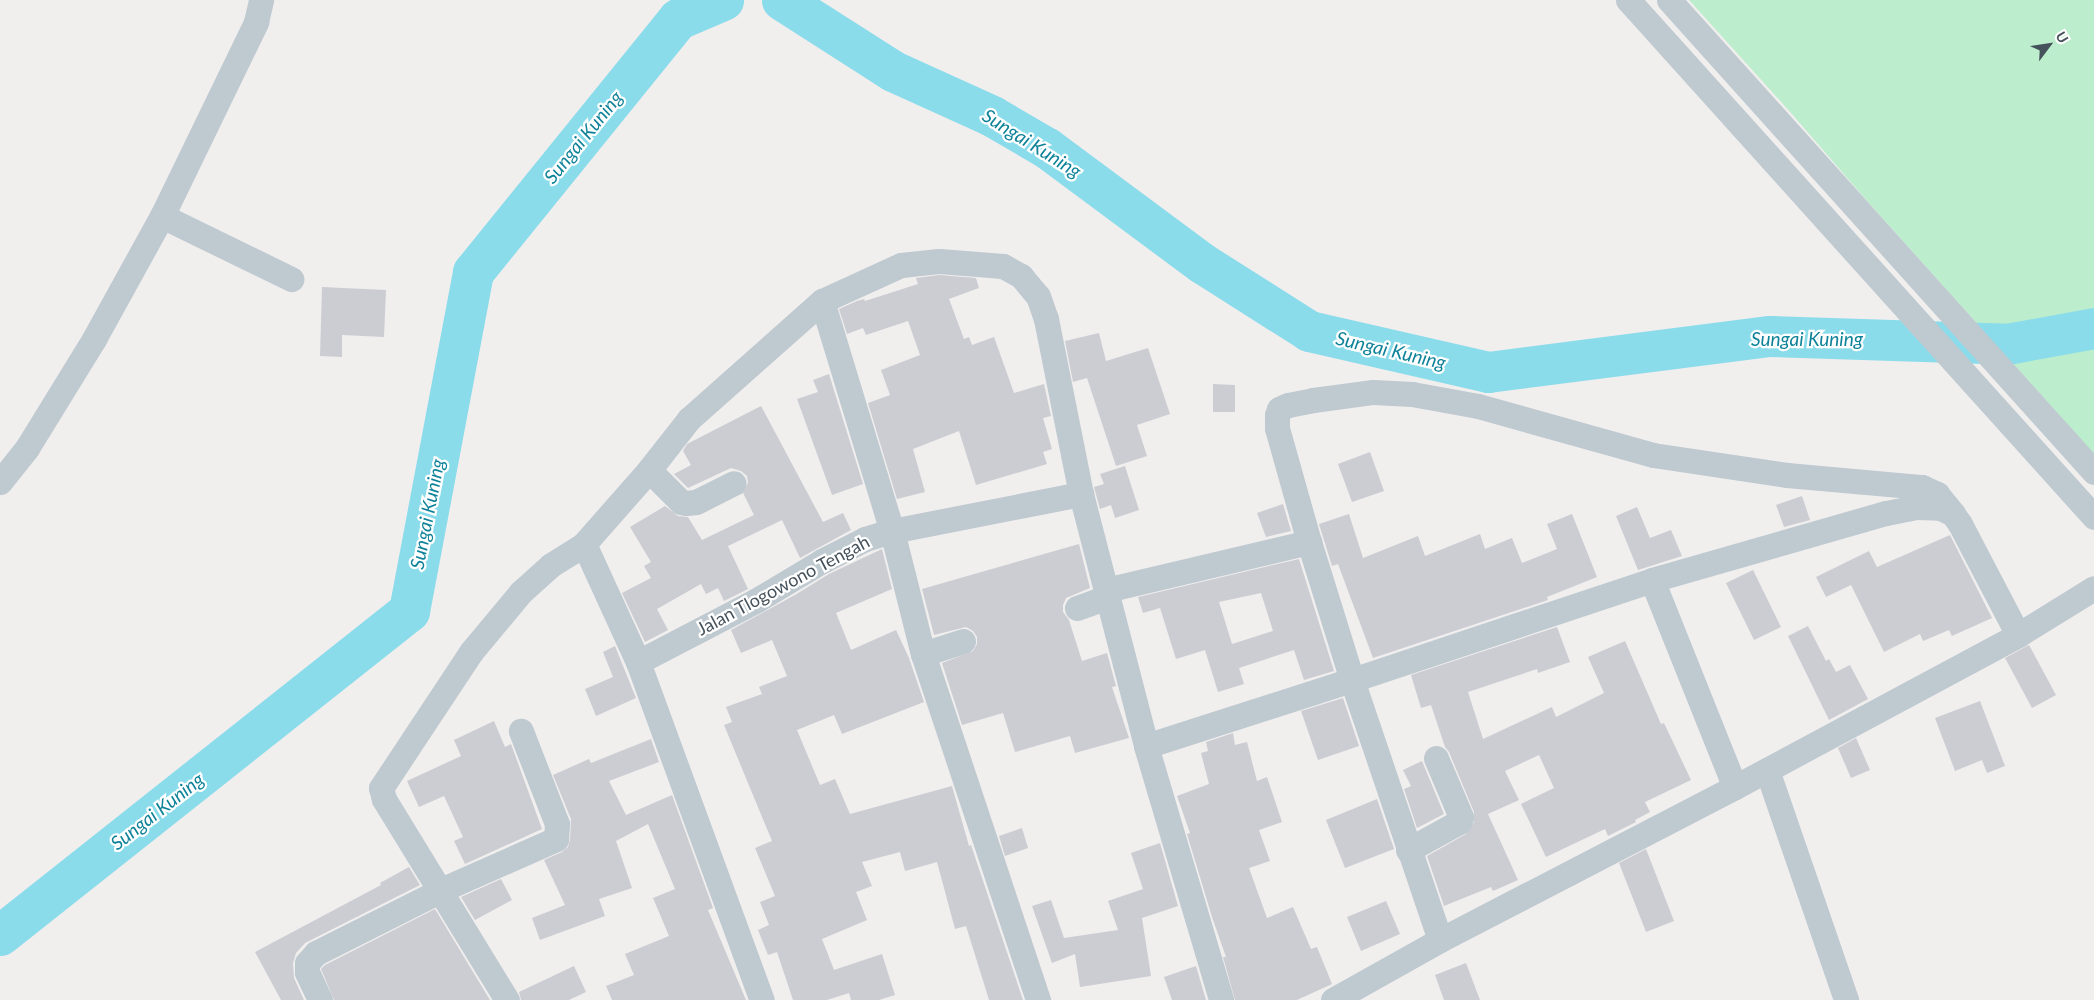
<!DOCTYPE html>
<style>
body{margin:0}
#map{position:relative;width:2094px;height:1000px;overflow:hidden;background:#f1eeee;font-family:Lato,sans-serif}
div>[style]{position:absolute}
[style*='--x']{left:calc(var(--x)*1px);top:calc(var(--y)*1px);width:calc(var(--w)*1px);rotate:calc(var(--a)*1deg)}
.green>*{inset:0;background:#bceecd}
.river>*{height:41px;margin:-20.5px;padding:0 20.5px;transform-origin:20.5px;border-radius:20.5px;background:#8adceb}
.building>*{inset:0;background:#cbcdd3}
.minor>*{height:25px;margin:-12.5px;padding:0 12.5px;transform-origin:12.5px;border-radius:12.5px;background:#bec9d0}
span{translate:-50% -50%;white-space:nowrap;text-align:center;line-height:1.15;-webkit-text-stroke:4.5px #fff;paint-order:stroke}
.street-label{font-size:18px;color:#46525b}
.water-label{font-size:19px;color:#0e8298;font-style:italic}
.north{position:absolute;left:2024px;top:20px;width:50px;height:50px;-webkit-text-stroke:4px #fff;paint-order:stroke;rotate:59deg;font-size:14px;font-weight:700;line-height:20px;text-align:center;color:#46525b}
.north::after{content:'';display:block;margin:auto;width:18px;height:22px;background:#46525b;clip-path:polygon(50% 0,100% 100%,50% 72%,0 100%)}
</style>
<div id="map">
<div class="green">
<div style="clip-path:polygon(1689px 0,2094px 0,2094px 454px,1868px 202px,1791px 113px)"></div>
</div>
<div class="river">
<div style="--x:782;--y:0;--w:132;--a:32.6"></div>
<div style="--x:893;--y:71;--w:109;--a:24.4"></div>
<div style="--x:992;--y:116;--w:64;--a:30.2"></div>
<div style="--x:1047;--y:148;--w:193;--a:36.6"></div>
<div style="--x:1202;--y:263;--w:127;--a:32.4"></div>
<div style="--x:1309;--y:331;--w:184;--a:12.9"></div>
<div style="--x:1488;--y:372;--w:284;--a:-7.3"></div>
<div style="--x:1770;--y:336;--w:237;--a:1.9"></div>
<div style="--x:2007;--y:344;--w:88;--a:-10.4"></div>
<div style="--x:0;--y:935;--w:522;--a:-38.39"></div>
<div style="--x:409;--y:611;--w:345;--a:-79.3"></div>
<div style="--x:473;--y:272;--w:326;--a:-51"></div>
<div style="--x:678;--y:19;--w:49;--a:-22.9"></div>
</div>
<div class="building">
<div style="clip-path:polygon(939px 275px,976px 278px,979px 288px,949px 299px,964px 339px,969px 337px,972px 345px,994px 337px,1014px 393px,1044px 384px,1051px 416px,1043px 418px,1052px 449px,1043px 452px,1047px 464px,976px 485px,959px 431px,913px 449px,925px 492px,897px 499px,868px 403px,890px 395px,881px 370px,920px 355px,908px 321px,866px 335px,863px 328px,847px 334px,839px 309px,857px 301px,864px 299px,865px 301px,918px 284px,916px 278px)"></div>
<div style="clip-path:polygon(322px 287px,386px 290px,384px 337px,342px 335px,342px 357px,320px 356px)"></div>
<div style="clip-path:polygon(1099px 333px,1106px 361px,1148px 348px,1170px 414px,1137px 425px,1147px 456px,1116px 466px,1087px 378px,1073px 382px,1065px 341px)"></div>
<div style="clip-path:polygon(829px 374px,863px 484px,832px 495px,797px 399px,818px 392px,813px 380px)"></div>
<div style="clip-path:polygon(1213px 384px,1235px 385px,1235px 412px,1213px 412px)"></div>
<div style="clip-path:polygon(761px 406px,823px 522px,843px 513px,851px 530px,800px 558px,782px 520px,728px 546px,748px 589px,724px 601px,718px 588px,706px 594px,701px 584px,657px 609px,668px 630px,645px 642px,622px 593px,651px 578px,644px 566px,651px 562px,630px 527px,665px 506px,678px 516px,688px 517px,702px 540px,754px 515px,743px 493px,748px 483px,747px 476px,741px 471px,731px 468px,688px 488px,674px 474px,691px 465px,683px 451px,687px 444px)"></div>
<div style="clip-path:polygon(1370px 452px,1384px 491px,1352px 502px,1338px 464px)"></div>
<div style="clip-path:polygon(1125px 466px,1139px 510px,1115px 518px,1111px 505px,1100px 509px,1094px 487px,1104px 484px,1100px 474px)"></div>
<div style="clip-path:polygon(1802px 496px,1810px 520px,1784px 527px,1776px 505px)"></div>
<div style="clip-path:polygon(1283px 504px,1291px 531px,1266px 537px,1257px 513px)"></div>
<div style="clip-path:polygon(1637px 507px,1650px 538px,1671px 530px,1682px 556px,1638px 570px,1616px 516px)"></div>
<div style="clip-path:polygon(1349px 514px,1363px 558px,1418px 536px,1425px 556px,1480px 534px,1485px 549px,1512px 538px,1522px 563px,1557px 549px,1547px 524px,1572px 514px,1597px 577px,1547px 597px,1548px 600px,1373px 658px,1338px 564px,1332px 566px,1319px 524px)"></div>
<div style="clip-path:polygon(1950px 535px,1992px 618px,1952px 636px,1949px 630px,1923px 641px,1920px 634px,1884px 652px,1851px 585px,1826px 597px,1816px 577px,1869px 551px,1877px 567px)"></div>
<div style="clip-path:polygon(1079px 544px,1090px 588px,1066px 598px,1063px 605px,1063px 612px,1069px 620px,1082px 661px,1107px 653px,1116px 686px,1112px 687px,1129px 738px,1075px 753px,1070px 736px,1015px 752px,1003px 713px,962px 725px,942px 663px,973px 651px,977px 644px,977px 637px,973px 631px,966px 627px,934px 635px,922px 589px)"></div>
<div style="clip-path:polygon(882px 549px,892px 589px,836px 613px,851px 650px,896px 630px,909px 658px,924px 702px,842px 734px,834px 715px,797px 730px,820px 785px,835px 779px,850px 814px,952px 786px,969px 846px,971px 845px,1023px 1000px,989px 1000px,966px 926px,955px 929px,937px 862px,905px 871px,900px 852px,862px 862px,872px 886px,856px 892px,867px 920px,822px 939px,834px 970px,882px 954px,895px 995px,879px 1000px,851px 1000px,849px 993px,827px 1000px,793px 1000px,777px 952px,768px 955px,758px 930px,769px 925px,760px 902px,775px 896px,755px 848px,772px 841px,724px 725px,732px 722px,726px 707px,762px 694px,759px 687px,787px 676px,772px 640px,741px 653px,731px 630px,795px 595px,829px 574px)"></div>
<div style="clip-path:polygon(evenodd,1299px 559px,1334px 671px,1304px 680px,1294px 650px,1239px 668px,1244px 684px,1218px 692px,1205px 650px,1176px 659px,1160px 608px,1143px 613px,1138px 597px,1299px 559px,1261px 593px,1273px 631px,1232px 644px,1219px 602px,1261px 593px)"></div>
<div style="clip-path:polygon(1753px 570px,1781px 627px,1754px 640px,1726px 583px)"></div>
<div style="clip-path:polygon(1808px 626px,1826px 661px,1829px 659px,1836px 672px,1850px 665px,1868px 699px,1829px 720px,1788px 636px)"></div>
<div style="clip-path:polygon(1557px 627px,1570px 662px,1538px 673px,1537px 669px,1468px 692px,1483px 739px,1552px 707px,1556px 717px,1604px 693px,1588px 657px,1625px 641px,1661px 724px,1664px 723px,1691px 780px,1645px 802px,1650px 812px,1635px 820px,1636px 822px,1608px 836px,1605px 829px,1546px 857px,1521px 804px,1554px 788px,1539px 755px,1505px 771px,1519px 800px,1488px 814px,1518px 880px,1493px 891px,1491px 887px,1444px 906px,1427px 856px,1466px 834px,1474px 822px,1474px 812px,1449px 752px,1445px 747px,1431px 705px,1421px 708px,1411px 675px)"></div>
<div style="clip-path:polygon(2029px 645px,2056px 695px,2032px 708px,2005px 658px)"></div>
<div style="clip-path:polygon(615px 646px,636px 698px,596px 716px,585px 689px,613px 677px,603px 652px)"></div>
<div style="clip-path:polygon(1343px 698px,1359px 746px,1318px 760px,1301px 711px)"></div>
<div style="clip-path:polygon(1980px 701px,2005px 766px,1987px 773px,1982px 760px,1955px 771px,1935px 718px)"></div>
<div style="clip-path:polygon(494px 721px,505px 747px,511px 744px,542px 829px,465px 864px,454px 841px,463px 837px,444px 796px,419px 807px,407px 781px,461px 756px,454px 740px)"></div>
<div style="clip-path:polygon(1233px 733px,1235px 745px,1247px 742px,1257px 781px,1267px 777px,1282px 822px,1259px 830px,1270px 861px,1249px 868px,1267px 918px,1293px 907px,1311px 949px,1317px 947px,1332px 984px,1297px 1000px,1235px 1000px,1223px 957px,1226px 957px,1212px 917px,1187px 834px,1190px 833px,1177px 796px,1209px 784px,1201px 753px,1208px 751px,1206px 742px)"></div>
<div style="clip-path:polygon(1856px 738px,1870px 770px,1851px 778px,1838px 748px)"></div>
<div style="clip-path:polygon(651px 739px,659px 762px,609px 781px,626px 815px,672px 795px,713px 908px,708px 910px,746px 1000px,612px 1000px,606px 986px,634px 975px,625px 954px,669px 936px,653px 898px,675px 889px,648px 824px,616px 841px,632px 888px,599px 899px,605px 916px,540px 940px,532px 918px,565px 905px,544px 860px,562px 852px,568px 847px,570px 840px,571px 819px,553px 775px,589px 759px,591px 763px)"></div>
<div style="clip-path:polygon(1422px 761px,1444px 814px,1417px 828px,1404px 789px,1411px 786px,1403px 770px)"></div>
<div style="clip-path:polygon(1377px 799px,1394px 849px,1345px 868px,1326px 820px)"></div>
<div style="clip-path:polygon(1022px 828px,1028px 848px,1005px 856px,999px 836px)"></div>
<div style="clip-path:polygon(1160px 843px,1178px 906px,1142px 918px,1151px 976px,1080px 987px,1075px 954px,1052px 963px,1032px 906px,1051px 900px,1064px 938px,1118px 930px,1108px 901px,1143px 889px,1131px 853px)"></div>
<div style="clip-path:polygon(1646px 849px,1674px 921px,1646px 932px,1619px 863px)"></div>
<div style="clip-path:polygon(409px 867px,420px 885px,305px 943px,296px 953px,293px 963px,294px 978px,304px 1000px,281px 1000px,255px 952px,381px 885px,380px 883px)"></div>
<div style="clip-path:polygon(501px 879px,512px 900px,475px 920px,461px 897px)"></div>
<div style="clip-path:polygon(1386px 901px,1400px 934px,1361px 951px,1347px 917px)"></div>
<div style="clip-path:polygon(435px 909px,490px 1000px,334px 1000px,321px 969px,325px 965px)"></div>
<div style="clip-path:polygon(1466px 963px,1480px 1000px,1444px 1000px,1435px 975px)"></div>
<div style="clip-path:polygon(574px 966px,586px 992px,569px 1000px,521px 1000px,519px 992px)"></div>
<div style="clip-path:polygon(1196px 966px,1206px 1000px,1172px 1000px,1164px 977px)"></div>
</div>
<div class="minor">
<div style="--x:1628;--y:0;--w:696;--a:47.97"></div>
<div style="--x:1669;--y:0;--w:635;--a:48"></div>
<div style="--x:162;--y:216;--w:144;--a:26"></div>
<div style="--x:822;--y:301;--w:240;--a:73.1"></div>
<div style="--x:892;--y:531;--w:127;--a:75.9"></div>
<div style="--x:923;--y:654;--w:365;--a:71.6"></div>
<div style="--x:649;--y:470;--w:45;--a:45"></div>
<div style="--x:681;--y:502;--w:5;--a:11"></div>
<div style="--x:686;--y:503;--w:10;--a:-6"></div>
<div style="--x:696;--y:502;--w:42;--a:-26.6"></div>
<div style="--x:0;--y:482;--w:43;--a:-51.5"></div>
<div style="--x:27;--y:448;--w:128;--a:-58.4"></div>
<div style="--x:94;--y:339;--w:141;--a:-61.1"></div>
<div style="--x:162;--y:216;--w:216;--a:-64.1"></div>
<div style="--x:256;--y:22;--w:23;--a:-77"></div>
<div style="--x:584;--y:544;--w:130;--a:65.4"></div>
<div style="--x:638;--y:662;--w:360;--a:69.9"></div>
<div style="--x:1652;--y:580;--w:223;--a:68.2"></div>
<div style="--x:1106;--y:590;--w:209;--a:-13.3"></div>
<div style="--x:1077;--y:608;--w:33;--a:-20"></div>
<div style="--x:923;--y:654;--w:42;--a:-18"></div>
<div style="--x:638;--y:662;--w:134;--a:-27.5"></div>
<div style="--x:757;--y:600;--w:76;--a:-31"></div>
<div style="--x:822;--y:561;--w:48;--a:-27.1"></div>
<div style="--x:865;--y:539;--w:28;--a:-17"></div>
<div style="--x:892;--y:531;--w:193;--a:-11.1"></div>
<div style="--x:1146;--y:746;--w:216;--a:-17.8"></div>
<div style="--x:1352;--y:680;--w:316;--a:-18.4"></div>
<div style="--x:1652;--y:580;--w:243;--a:-16"></div>
<div style="--x:1886;--y:513;--w:31;--a:-11"></div>
<div style="--x:1916;--y:507;--w:25;--a:2"></div>
<div style="--x:1941;--y:508;--w:13;--a:27"></div>
<div style="--x:1953;--y:514;--w:12;--a:55"></div>
<div style="--x:1960;--y:524;--w:125;--a:62.4"></div>
<div style="--x:1767;--y:770;--w:243;--a:71"></div>
<div style="--x:1408;--y:850;--w:58;--a:-28.8"></div>
<div style="--x:1459;--y:822;--w:5;--a:-68"></div>
<div style="--x:1461;--y:817;--w:64;--a:-113"></div>
<div style="--x:1440;--y:940;--w:274;--a:-108.7"></div>
<div style="--x:1352;--y:680;--w:145;--a:-107.3"></div>
<div style="--x:1309;--y:542;--w:118;--a:-105.7"></div>
<div style="--x:1277;--y:428;--w:13;--a:-90"></div>
<div style="--x:1277;--y:415;--w:6;--a:-72"></div>
<div style="--x:1279;--y:409;--w:10;--a:-24"></div>
<div style="--x:1288;--y:405;--w:25;--a:-11"></div>
<div style="--x:1313;--y:400;--w:61;--a:-7.6"></div>
<div style="--x:1373;--y:392;--w:39;--a:3"></div>
<div style="--x:1412;--y:394;--w:67;--a:10.3"></div>
<div style="--x:1478;--y:406;--w:182;--a:15.6"></div>
<div style="--x:1653;--y:455;--w:135;--a:8.5"></div>
<div style="--x:1787;--y:475;--w:136;--a:5.1"></div>
<div style="--x:1922;--y:487;--w:17;--a:25"></div>
<div style="--x:1937;--y:494;--w:26;--a:51"></div>
<div style="--x:320;--y:1000;--w:31;--a:-115"></div>
<div style="--x:307;--y:972;--w:9;--a:-90"></div>
<div style="--x:307;--y:963;--w:13;--a:-48"></div>
<div style="--x:316;--y:953;--w:140;--a:-26.7"></div>
<div style="--x:441;--y:890;--w:126;--a:-23.9"></div>
<div style="--x:556;--y:839;--w:15;--a:-86"></div>
<div style="--x:557;--y:824;--w:100;--a:-111.2"></div>
<div style="--x:507;--y:1000;--w:236;--a:-121.5"></div>
<div style="--x:384;--y:799;--w:11;--a:-105"></div>
<div style="--x:381;--y:788;--w:163;--a:-56.5"></div>
<div style="--x:471;--y:652;--w:78;--a:-50.2"></div>
<div style="--x:521;--y:592;--w:40;--a:-42"></div>
<div style="--x:551;--y:565;--w:39;--a:-32"></div>
<div style="--x:584;--y:544;--w:98;--a:-48.7"></div>
<div style="--x:649;--y:470;--w:65;--a:-51.9"></div>
<div style="--x:689;--y:419;--w:178;--a:-41.6"></div>
<div style="--x:822;--y:301;--w:87;--a:-24.5"></div>
<div style="--x:901;--y:265;--w:38;--a:-6"></div>
<div style="--x:939;--y:261;--w:64;--a:4.5"></div>
<div style="--x:1003;--y:266;--w:21;--a:29"></div>
<div style="--x:1021;--y:276;--w:26;--a:50"></div>
<div style="--x:1038;--y:296;--w:24;--a:71"></div>
<div style="--x:1046;--y:319;--w:178;--a:78.7"></div>
<div style="--x:1081;--y:494;--w:260;--a:75.5"></div>
<div style="--x:1146;--y:746;--w:265;--a:73.5"></div>
<div style="--x:1333;--y:1000;--w:123;--a:-29.3"></div>
<div style="--x:1440;--y:940;--w:332;--a:-27.4"></div>
<div style="--x:1735;--y:787;--w:321;--a:-28.2"></div>
<div style="--x:2018;--y:635;--w:89;--a:-31.7"></div>
</div>
<div class="street-label">
<span style="left:783px;top:585px;rotate:-28deg">Jalan Tlogowono Tengah</span>
</div>
<div class="water-label">
<span style="left:583px;top:137px;rotate:-51deg">Sungai Kuning</span>
<span style="left:1032px;top:143px;rotate:32deg">Sungai Kuning</span>
<span style="left:1807px;top:339px">Sungai Kuning</span>
<span style="left:1391px;top:350px;rotate:13deg">Sungai Kuning</span>
<span style="left:427px;top:514px;rotate:-79deg">Sungai Kuning</span>
<span style="left:157px;top:811px;rotate:-38deg">Sungai Kuning</span>
</div>
<div class="north">U</div>
</div>
